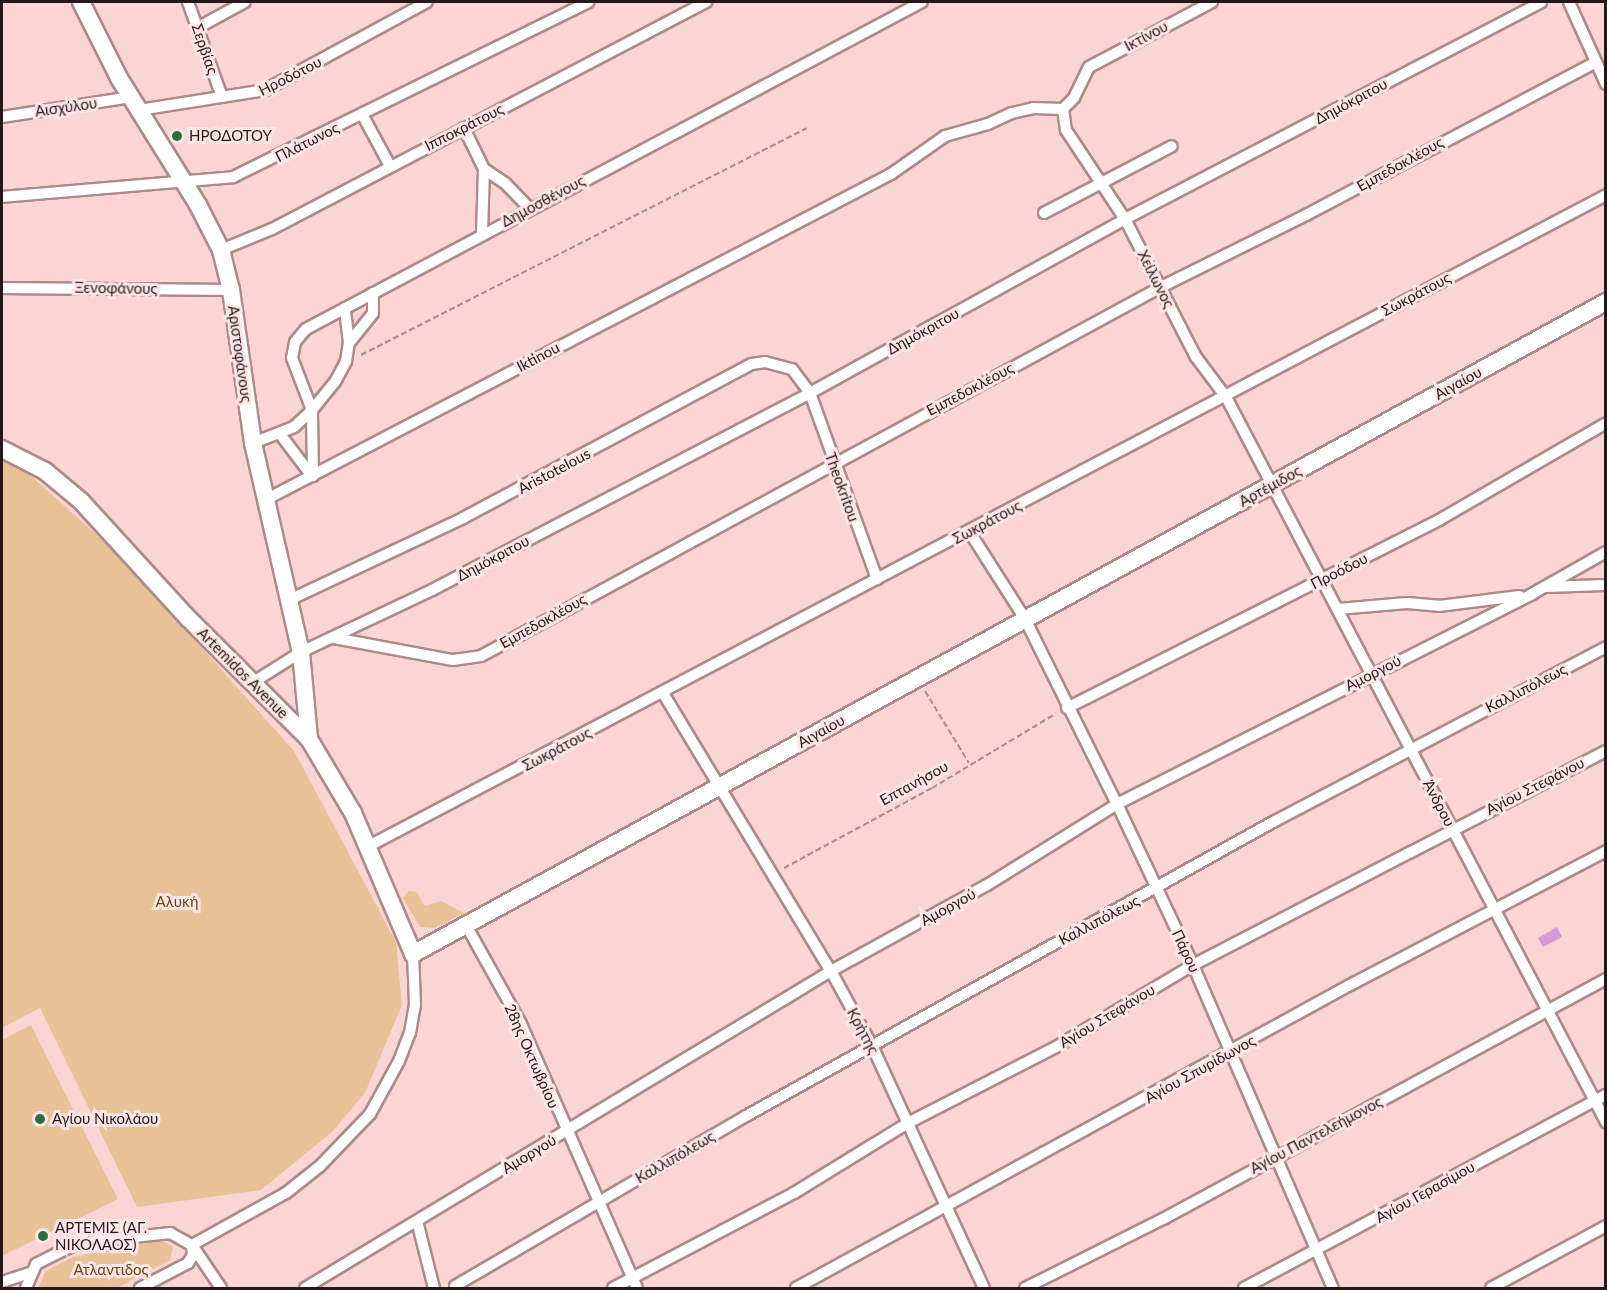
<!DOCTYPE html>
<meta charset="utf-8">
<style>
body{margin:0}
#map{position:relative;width:1607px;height:1290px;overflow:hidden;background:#fbd4d4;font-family:Lato,sans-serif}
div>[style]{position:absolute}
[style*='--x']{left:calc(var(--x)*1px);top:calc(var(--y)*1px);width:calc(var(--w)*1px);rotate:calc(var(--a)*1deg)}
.green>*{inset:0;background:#e8c296}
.water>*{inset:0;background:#d69ad8}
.path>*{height:2px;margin-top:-1px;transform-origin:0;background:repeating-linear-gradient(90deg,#a98c8c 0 6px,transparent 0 9px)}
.roads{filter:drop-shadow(2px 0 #ad8a89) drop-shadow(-2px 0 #ad8a89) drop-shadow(0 2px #ad8a89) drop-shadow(0 -2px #ad8a89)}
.street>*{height:10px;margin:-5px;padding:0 5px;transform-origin:5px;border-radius:5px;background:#fff}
.secondary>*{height:16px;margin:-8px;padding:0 8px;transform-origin:8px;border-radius:8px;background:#fff}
.dots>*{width:16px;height:16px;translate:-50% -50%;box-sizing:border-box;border:3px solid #fde6e5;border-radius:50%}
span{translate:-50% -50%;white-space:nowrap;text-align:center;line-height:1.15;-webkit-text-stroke:6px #fde6e5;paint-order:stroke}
.street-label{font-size:15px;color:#261818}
.poi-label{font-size:15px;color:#261818}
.left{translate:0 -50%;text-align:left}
.park-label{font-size:15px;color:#6b460f}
.frame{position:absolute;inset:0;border:3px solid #261818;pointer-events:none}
</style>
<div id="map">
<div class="green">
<div style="clip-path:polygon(2px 459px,18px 464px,120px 556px,294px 751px,396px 942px,402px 1005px,365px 1093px,332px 1132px,261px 1190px,137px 1207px,40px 1008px,2px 1028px)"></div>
<div style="clip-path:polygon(409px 891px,417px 892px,425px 906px,441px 901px,464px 913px,435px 928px,420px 927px,403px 898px)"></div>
<div style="clip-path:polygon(31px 1025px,118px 1199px,2px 1256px,2px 1040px)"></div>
<div style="clip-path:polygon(161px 1240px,173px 1247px,170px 1260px,117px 1288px,38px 1288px,46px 1271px,73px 1257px)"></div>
</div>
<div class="water">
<div style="clip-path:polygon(1557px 927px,1562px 937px,1543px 947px,1538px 938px)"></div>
</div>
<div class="path">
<div style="--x:361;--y:355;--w:500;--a:-26.97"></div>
<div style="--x:925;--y:691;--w:84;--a:58.6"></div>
<div style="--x:784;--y:868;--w:168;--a:-28.4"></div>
<div style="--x:932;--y:788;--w:144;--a:-31"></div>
</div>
<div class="roads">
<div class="street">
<div style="--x:188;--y:2;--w:101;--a:70.3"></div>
<div style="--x:1212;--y:2;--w:139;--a:152.1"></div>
<div style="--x:1089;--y:67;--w:34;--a:116"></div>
<div style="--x:1074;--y:98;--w:16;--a:135"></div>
<div style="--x:1063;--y:109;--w:21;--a:82"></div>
<div style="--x:1066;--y:130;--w:107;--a:56.5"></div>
<div style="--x:1125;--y:219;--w:155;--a:62.8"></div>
<div style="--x:1196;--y:357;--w:50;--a:53.1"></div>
<div style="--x:1226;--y:397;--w:819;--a:62.34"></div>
<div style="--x:1569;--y:2;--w:90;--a:65.7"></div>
<div style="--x:199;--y:27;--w:52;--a:-28.5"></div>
<div style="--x:139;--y:110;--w:128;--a:-9"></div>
<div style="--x:265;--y:90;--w:184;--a:-28.5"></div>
<div style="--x:362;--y:114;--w:59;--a:61.7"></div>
<div style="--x:2;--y:117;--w:131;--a:-8.8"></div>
<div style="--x:464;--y:128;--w:46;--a:64"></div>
<div style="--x:484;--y:169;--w:65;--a:91.8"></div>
<div style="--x:484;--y:169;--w:25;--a:34"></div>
<div style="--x:505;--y:183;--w:35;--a:46"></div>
<div style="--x:2;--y:197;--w:232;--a:-4.9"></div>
<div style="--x:233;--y:177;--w:396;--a:-26.2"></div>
<div style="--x:1044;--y:213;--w:144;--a:-27.6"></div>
<div style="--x:221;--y:250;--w:55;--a:-22.4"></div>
<div style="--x:272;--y:229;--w:490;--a:-27.6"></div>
<div style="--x:2;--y:288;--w:229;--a:0.5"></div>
<div style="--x:349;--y:343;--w:38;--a:-51"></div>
<div style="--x:373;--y:313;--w:20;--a:-90"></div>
<div style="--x:280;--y:434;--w:53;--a:52.7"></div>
<div style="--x:253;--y:443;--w:44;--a:-21.3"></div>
<div style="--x:294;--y:427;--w:25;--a:-43"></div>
<div style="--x:312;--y:410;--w:56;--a:-111"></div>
<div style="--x:292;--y:358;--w:16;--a:-79"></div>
<div style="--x:295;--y:342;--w:17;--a:-50"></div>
<div style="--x:306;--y:329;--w:697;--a:-27.96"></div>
<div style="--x:313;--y:476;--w:66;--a:-90.9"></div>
<div style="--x:312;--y:410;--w:36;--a:-51"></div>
<div style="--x:335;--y:382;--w:24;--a:-62"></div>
<div style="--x:346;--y:361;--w:18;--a:-81"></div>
<div style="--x:349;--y:343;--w:35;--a:-97"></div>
<div style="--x:265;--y:500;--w:706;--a:-27.51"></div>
<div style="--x:891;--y:174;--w:66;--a:-35.1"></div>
<div style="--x:945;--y:136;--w:45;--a:-15.6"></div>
<div style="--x:988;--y:124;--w:26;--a:-25"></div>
<div style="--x:1012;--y:113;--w:22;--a:-13"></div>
<div style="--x:1033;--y:108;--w:30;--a:2"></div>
<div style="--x:969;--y:531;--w:104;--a:57.5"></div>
<div style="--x:1025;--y:619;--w:207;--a:63.6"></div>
<div style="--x:1117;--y:804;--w:178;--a:64.7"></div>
<div style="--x:1193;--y:965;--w:352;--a:66.6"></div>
<div style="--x:1545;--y:587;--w:61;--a:-1.9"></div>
<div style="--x:287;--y:601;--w:195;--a:-25.2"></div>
<div style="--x:463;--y:518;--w:327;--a:-28.1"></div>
<div style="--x:752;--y:364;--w:13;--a:-9"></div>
<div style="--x:765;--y:362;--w:28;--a:15"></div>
<div style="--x:792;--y:369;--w:30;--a:53"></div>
<div style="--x:810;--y:393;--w:198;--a:70.2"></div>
<div style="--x:1338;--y:609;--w:69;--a:-5"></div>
<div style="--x:1407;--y:603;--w:32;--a:5"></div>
<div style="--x:1439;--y:606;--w:81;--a:-7.1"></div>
<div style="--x:334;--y:638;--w:121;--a:10.5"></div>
<div style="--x:453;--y:660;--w:28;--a:-8"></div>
<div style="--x:481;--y:656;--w:774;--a:-28.49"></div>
<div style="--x:1161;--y:287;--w:162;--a:-26.4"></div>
<div style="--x:1306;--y:215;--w:328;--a:-27.8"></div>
<div style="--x:252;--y:683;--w:58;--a:-32.3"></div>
<div style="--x:301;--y:652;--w:145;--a:-25.3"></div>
<div style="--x:432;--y:590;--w:426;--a:-27.5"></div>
<div style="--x:810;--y:393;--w:360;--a:-28.9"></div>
<div style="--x:1125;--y:219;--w:469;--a:-27.5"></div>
<div style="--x:663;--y:693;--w:325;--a:58.9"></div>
<div style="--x:831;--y:971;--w:88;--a:61.4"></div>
<div style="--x:873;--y:1048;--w:264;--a:65.2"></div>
<div style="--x:1067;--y:708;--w:417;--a:-26.8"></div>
<div style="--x:1439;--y:520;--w:193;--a:-30.1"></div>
<div style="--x:367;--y:847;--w:1400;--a:-27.75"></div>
<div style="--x:466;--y:925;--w:113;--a:60.9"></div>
<div style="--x:521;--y:1024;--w:288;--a:66.3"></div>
<div style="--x:417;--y:1221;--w:69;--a:75.8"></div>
<div style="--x:192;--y:1245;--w:107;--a:-29"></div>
<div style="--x:286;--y:1193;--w:43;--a:-38.5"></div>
<div style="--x:320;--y:1166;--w:72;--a:-46.1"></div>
<div style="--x:370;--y:1114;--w:60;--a:-61.3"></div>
<div style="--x:399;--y:1061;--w:30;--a:-69"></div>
<div style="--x:410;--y:1033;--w:28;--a:-80"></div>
<div style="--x:415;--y:1005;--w:51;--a:-92.2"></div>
<div style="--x:2;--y:1282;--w:28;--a:-18"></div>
<div style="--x:455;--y:1286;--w:337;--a:-30.3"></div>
<div style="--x:746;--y:1116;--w:603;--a:-29.16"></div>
<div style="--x:1273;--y:822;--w:376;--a:-27.7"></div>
<div style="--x:26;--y:1288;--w:26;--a:-67"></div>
<div style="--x:36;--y:1264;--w:47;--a:-26.6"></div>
<div style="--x:78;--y:1243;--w:93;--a:-6.2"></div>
<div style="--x:170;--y:1233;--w:25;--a:29"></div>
<div style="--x:192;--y:1245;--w:52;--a:56"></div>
<div style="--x:140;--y:1288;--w:54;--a:-27.5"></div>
<div style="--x:188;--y:1263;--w:9;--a:-58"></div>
<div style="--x:193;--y:1255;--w:10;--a:-96"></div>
<div style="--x:305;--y:1288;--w:614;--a:-31.08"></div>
<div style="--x:831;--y:971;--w:178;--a:-28.9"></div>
<div style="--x:987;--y:885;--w:153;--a:-31.9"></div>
<div style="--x:1117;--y:804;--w:465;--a:-26.8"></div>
<div style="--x:1532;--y:594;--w:85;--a:-29.6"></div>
<div style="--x:613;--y:1288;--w:204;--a:-27.7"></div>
<div style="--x:794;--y:1193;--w:132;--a:-31.6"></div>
<div style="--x:906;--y:1124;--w:169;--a:-27.2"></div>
<div style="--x:1056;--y:1047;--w:160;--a:-30.9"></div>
<div style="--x:1193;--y:965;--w:465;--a:-27.4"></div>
<div style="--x:796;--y:1288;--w:631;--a:-28.68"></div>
<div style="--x:1350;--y:985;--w:289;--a:-27.6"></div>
<div style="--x:1025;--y:1288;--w:154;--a:-26.6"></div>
<div style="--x:1163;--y:1219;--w:504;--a:-28.45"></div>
<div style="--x:1244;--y:1288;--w:410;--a:-28.1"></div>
<div style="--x:1491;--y:1288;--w:131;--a:-28.3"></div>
</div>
<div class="secondary">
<div style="--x:81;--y:2;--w:85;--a:63.4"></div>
<div style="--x:119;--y:78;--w:150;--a:58.1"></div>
<div style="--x:198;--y:205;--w:51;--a:62.9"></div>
<div style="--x:221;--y:250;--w:41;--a:76"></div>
<div style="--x:231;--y:290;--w:155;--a:81.8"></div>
<div style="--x:253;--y:443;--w:214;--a:77.1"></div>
<div style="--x:301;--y:652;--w:87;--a:84.7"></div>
<div style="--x:2;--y:449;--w:48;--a:27.1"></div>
<div style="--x:45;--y:471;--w:47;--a:39.8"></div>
<div style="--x:81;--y:501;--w:159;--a:47.6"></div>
<div style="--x:188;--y:618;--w:171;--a:45"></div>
<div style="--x:309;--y:739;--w:86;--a:59.3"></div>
<div style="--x:353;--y:813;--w:153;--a:66.9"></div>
<div style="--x:413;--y:954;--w:1360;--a:-28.66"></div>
</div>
</div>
<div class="dots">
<div style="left:177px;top:136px;background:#28703e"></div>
<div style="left:40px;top:1119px;background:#28703e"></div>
<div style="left:43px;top:1236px;background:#28703e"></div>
</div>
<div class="street-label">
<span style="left:1146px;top:36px;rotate:-28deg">Ικτίνου</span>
<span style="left:205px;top:49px;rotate:71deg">Σερβίας</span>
<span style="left:290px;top:76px;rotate:-27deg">Ηροδότου</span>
<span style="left:1351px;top:101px;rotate:-28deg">Δημόκριτου</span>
<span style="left:66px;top:107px;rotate:-8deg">Αισχύλου</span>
<span style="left:464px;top:127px;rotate:-27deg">Ιπποκράτους</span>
<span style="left:307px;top:142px;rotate:-27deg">Πλάτωνος</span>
<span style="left:1400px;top:164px;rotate:-29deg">Εμπεδοκλέους</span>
<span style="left:543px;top:201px;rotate:-28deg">Δημοσθένους</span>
<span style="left:1156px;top:279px;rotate:63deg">Χείλωνος</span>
<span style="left:116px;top:288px;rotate:1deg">Ξενοφάνους</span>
<span style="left:1416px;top:294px;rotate:-28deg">Σωκράτους</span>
<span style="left:923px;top:331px;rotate:-29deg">Δημόκριτου</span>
<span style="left:240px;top:354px;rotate:82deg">Αριστοφάνους</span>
<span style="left:538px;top:357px;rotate:-28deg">Iktinou</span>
<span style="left:1458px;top:383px;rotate:-29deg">Αιγαίου</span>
<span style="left:970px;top:389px;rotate:-28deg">Εμπεδοκλέους</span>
<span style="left:554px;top:471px;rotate:-28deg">Aristotelous</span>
<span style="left:1270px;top:486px;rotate:-29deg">Αρτέμιδος</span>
<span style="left:842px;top:487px;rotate:70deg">Theokritou</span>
<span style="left:987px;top:522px;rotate:-28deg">Σωκράτους</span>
<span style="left:493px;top:558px;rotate:-28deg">Δημόκριτου</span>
<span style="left:1339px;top:571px;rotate:-27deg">Προόδου</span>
<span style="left:543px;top:621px;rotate:-29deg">Εμπεδοκλέους</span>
<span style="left:243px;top:673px;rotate:45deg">Artemidos Avenue</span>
<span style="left:1373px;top:673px;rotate:-27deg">Αμοργού</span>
<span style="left:1526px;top:688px;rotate:-27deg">Καλλιπόλεως</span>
<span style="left:821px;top:731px;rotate:-29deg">Αιγαίου</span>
<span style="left:557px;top:749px;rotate:-28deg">Σωκράτους</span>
<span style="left:914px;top:783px;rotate:-29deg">Επτανήσου</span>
<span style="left:1535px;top:786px;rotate:-27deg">Αγίου Στεφάνου</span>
<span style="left:1439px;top:803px;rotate:62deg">Άνδρου</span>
<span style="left:948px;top:907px;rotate:-29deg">Αμοργού</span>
<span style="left:1099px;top:920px;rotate:-28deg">Καλλιπόλεως</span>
<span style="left:1186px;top:951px;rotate:65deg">Πάρου</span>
<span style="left:1107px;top:1016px;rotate:-31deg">Αγίου Στεφάνου</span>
<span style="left:863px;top:1031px;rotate:62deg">Κρήτης</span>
<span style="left:532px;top:1056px;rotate:66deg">28ης Οκτωβρίου</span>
<span style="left:1200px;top:1069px;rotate:-29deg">Αγίου Σπυρίδωνος</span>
<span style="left:1316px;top:1135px;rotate:-28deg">Αγίου Παντελεήμονος</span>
<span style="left:529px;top:1154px;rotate:-31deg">Αμοργού</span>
<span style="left:675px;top:1157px;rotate:-30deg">Καλλιπόλεως</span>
<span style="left:1425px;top:1192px;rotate:-29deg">Αγίου Γερασίμου</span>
</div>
<div class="poi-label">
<span class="left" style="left:189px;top:136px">ΗΡΟΔΟΤΟΥ</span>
<span class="left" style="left:52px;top:1119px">Αγίου Νικολάου</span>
<span class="left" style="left:55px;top:1236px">ΑΡΤΕΜΙΣ (ΑΓ.<br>ΝΙΚΟΛΑΟΣ)</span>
</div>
<div class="park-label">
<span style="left:177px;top:902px">Αλυκή</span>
<span style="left:111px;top:1270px">Ατλαντιδος</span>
</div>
<div class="frame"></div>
</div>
